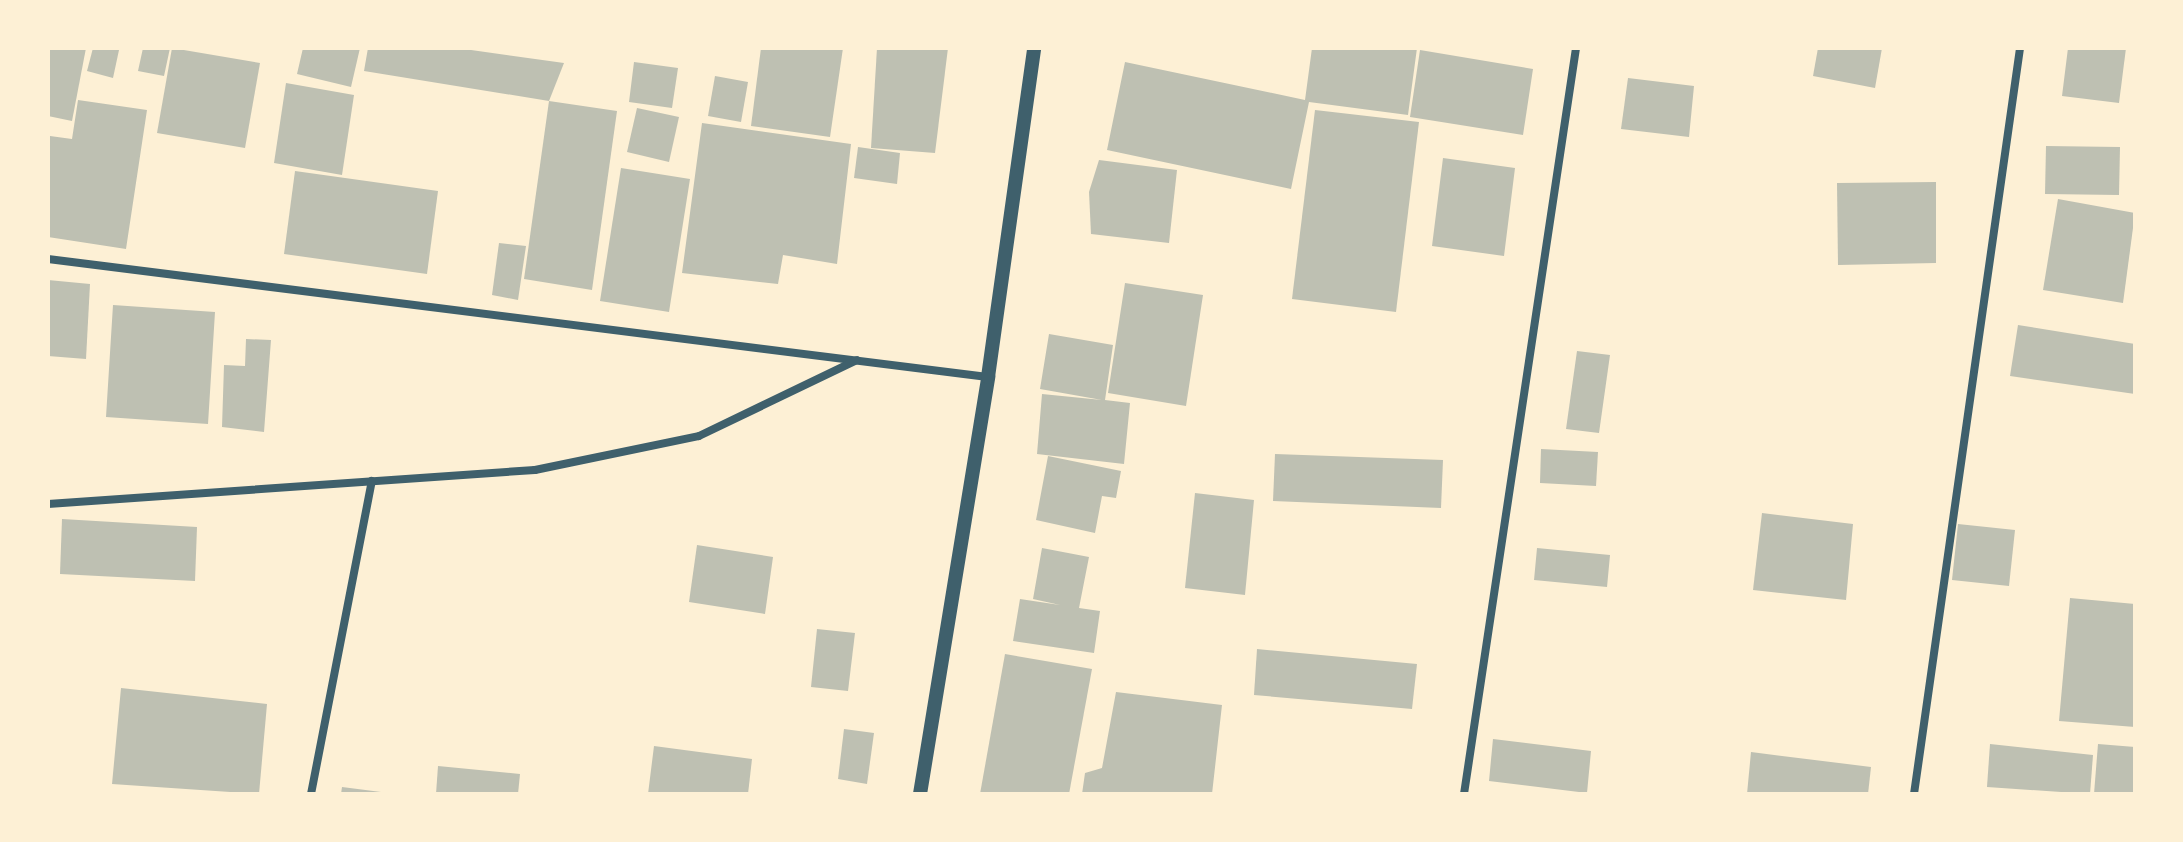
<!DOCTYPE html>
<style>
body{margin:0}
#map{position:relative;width:2183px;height:842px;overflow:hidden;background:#fdf0d5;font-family:Inter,sans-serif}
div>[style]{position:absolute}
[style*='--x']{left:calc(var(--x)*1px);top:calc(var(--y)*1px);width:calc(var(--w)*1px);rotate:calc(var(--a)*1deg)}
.building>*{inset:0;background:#bec0b2}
.minor>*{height:8px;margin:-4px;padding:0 4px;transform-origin:4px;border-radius:4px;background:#3f606c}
.tertiary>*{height:14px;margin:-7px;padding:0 7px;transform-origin:7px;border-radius:7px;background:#3f606c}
span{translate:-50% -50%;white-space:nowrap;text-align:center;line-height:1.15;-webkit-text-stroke:6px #fdf0d5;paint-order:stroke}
.frame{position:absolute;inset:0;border:50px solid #fdf0d5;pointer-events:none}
</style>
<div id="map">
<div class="building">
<div style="clip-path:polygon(48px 48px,86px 48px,72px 121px,48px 116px)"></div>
<div style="clip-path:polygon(93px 48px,119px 50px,113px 78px,87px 71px)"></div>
<div style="clip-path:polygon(143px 48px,170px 48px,164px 76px,138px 71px)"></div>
<div style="clip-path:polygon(172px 48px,260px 63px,245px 148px,157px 133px)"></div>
<div style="clip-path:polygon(303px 48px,360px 48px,351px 87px,297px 74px)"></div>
<div style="clip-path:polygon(368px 48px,457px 48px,564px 63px,549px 101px,364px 71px)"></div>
<div style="clip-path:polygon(761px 48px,843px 48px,830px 137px,751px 126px)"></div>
<div style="clip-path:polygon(877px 48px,948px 48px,935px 153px,871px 148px)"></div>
<div style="clip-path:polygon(1312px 48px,1417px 48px,1408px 115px,1309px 102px,1291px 189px,1107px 150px,1125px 62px,1305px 100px)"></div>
<div style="clip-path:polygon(1818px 48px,1882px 48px,1875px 88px,1813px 76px)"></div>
<div style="clip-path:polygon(2068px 48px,2126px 48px,2119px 103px,2062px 96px)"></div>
<div style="clip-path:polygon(1420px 50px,1533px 69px,1523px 135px,1410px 117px)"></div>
<div style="clip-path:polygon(634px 62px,678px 68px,672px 108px,629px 102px)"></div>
<div style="clip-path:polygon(715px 76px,748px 82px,741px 122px,708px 116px)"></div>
<div style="clip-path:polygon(1628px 78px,1694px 86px,1689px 137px,1621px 129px)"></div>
<div style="clip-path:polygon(286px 83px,354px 95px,342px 175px,274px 163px)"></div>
<div style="clip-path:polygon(78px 100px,147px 110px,126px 249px,48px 237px,50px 136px,72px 139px)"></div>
<div style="clip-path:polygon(549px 101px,617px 111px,592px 290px,524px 279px)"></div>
<div style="clip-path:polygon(637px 108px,679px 117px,669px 162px,627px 152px)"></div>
<div style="clip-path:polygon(1315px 110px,1419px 122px,1396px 312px,1292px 299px)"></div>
<div style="clip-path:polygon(702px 123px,851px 144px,837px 264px,783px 255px,778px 284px,682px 273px)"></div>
<div style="clip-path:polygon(2046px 146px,2120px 147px,2119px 195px,2045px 194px)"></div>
<div style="clip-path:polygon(858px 147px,900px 153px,897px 184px,854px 178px)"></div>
<div style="clip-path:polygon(1443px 158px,1515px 168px,1504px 256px,1432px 246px)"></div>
<div style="clip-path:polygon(1099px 160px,1177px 170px,1169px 243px,1091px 234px,1089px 192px)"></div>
<div style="clip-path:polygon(621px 168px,690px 179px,669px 312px,600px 301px)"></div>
<div style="clip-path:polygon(295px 171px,438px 191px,427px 274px,284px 254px)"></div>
<div style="clip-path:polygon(1936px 182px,1936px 263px,1838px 265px,1837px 183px)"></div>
<div style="clip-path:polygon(2058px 199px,2135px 213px,2123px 303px,2043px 290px)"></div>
<div style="clip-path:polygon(499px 243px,526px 246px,518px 300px,492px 295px)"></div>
<div style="clip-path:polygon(48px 280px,90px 284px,86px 359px,48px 356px)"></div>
<div style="clip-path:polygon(1125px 283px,1203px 295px,1186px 406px,1108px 393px)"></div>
<div style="clip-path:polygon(113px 305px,215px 312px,208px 424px,106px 417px)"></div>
<div style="clip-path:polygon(2018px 325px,2135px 344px,2135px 394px,2010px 376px)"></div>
<div style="clip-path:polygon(1049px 334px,1113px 345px,1105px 400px,1130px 403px,1124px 464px,1037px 454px,1042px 394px,1102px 400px,1040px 389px)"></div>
<div style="clip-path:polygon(246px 339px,271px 340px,264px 432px,222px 427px,224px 365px,245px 366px)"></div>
<div style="clip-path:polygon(1577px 351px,1610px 355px,1599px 433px,1566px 429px)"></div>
<div style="clip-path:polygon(1541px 449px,1598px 452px,1596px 486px,1540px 483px)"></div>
<div style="clip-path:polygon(1275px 454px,1443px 460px,1441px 508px,1273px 501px)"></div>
<div style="clip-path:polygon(1048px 456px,1121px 471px,1116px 498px,1102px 496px,1095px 533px,1036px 520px)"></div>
<div style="clip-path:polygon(1195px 493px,1254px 500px,1245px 595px,1185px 588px)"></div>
<div style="clip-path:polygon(1762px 513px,1853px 524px,1846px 600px,1753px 590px)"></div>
<div style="clip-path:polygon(62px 519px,197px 527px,195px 581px,60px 574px)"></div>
<div style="clip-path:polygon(1958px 524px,2015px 530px,2009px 586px,1952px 580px)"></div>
<div style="clip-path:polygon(697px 545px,773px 557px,765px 614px,689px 602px)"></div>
<div style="clip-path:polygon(1042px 548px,1089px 557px,1079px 608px,1100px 611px,1094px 653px,1013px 641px,1020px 599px,1060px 605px,1033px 599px)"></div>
<div style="clip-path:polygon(1537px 548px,1610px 555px,1607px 587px,1534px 580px)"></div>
<div style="clip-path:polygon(2070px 598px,2135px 604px,2135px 727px,2059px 721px)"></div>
<div style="clip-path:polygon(817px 629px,855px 633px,848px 691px,811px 687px)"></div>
<div style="clip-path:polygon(1257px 649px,1417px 664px,1412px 709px,1254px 695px)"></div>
<div style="clip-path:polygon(1005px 654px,1092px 669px,1069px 794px,980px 794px)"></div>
<div style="clip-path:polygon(121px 688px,267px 704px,259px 794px,112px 784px)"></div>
<div style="clip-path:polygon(1116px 692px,1222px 705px,1212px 794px,1082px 794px,1085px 773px,1102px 768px)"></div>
<div style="clip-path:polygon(844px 729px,874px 733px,867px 784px,838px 779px)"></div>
<div style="clip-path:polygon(1493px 739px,1591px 751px,1587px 793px,1489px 781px)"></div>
<div style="clip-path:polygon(1990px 744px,2093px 755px,2090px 794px,1987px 787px)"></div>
<div style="clip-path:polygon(2098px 744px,2135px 747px,2135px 794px,2094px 794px)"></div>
<div style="clip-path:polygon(654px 746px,752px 759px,748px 794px,648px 794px)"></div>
<div style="clip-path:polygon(1751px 752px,1871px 767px,1868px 794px,1747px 794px)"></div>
<div style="clip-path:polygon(438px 766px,520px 774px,518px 794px,436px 794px)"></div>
<div style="clip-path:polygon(342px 787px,381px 792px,381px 794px,341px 794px)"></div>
</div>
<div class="minor">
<div style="--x:48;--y:259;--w:947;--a:7.16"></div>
<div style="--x:48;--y:504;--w:488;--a:-4"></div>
<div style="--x:535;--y:470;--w:167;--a:-11.7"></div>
<div style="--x:699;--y:436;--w:175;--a:-25.7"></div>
<div style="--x:311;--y:794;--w:319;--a:-79"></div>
<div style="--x:1464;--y:794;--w:754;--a:-81.46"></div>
<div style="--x:1914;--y:794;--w:753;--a:-81.91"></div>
</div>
<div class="tertiary">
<div style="--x:920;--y:794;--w:423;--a:-80.7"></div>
<div style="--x:988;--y:377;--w:332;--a:-82"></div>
</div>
<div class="frame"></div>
</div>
